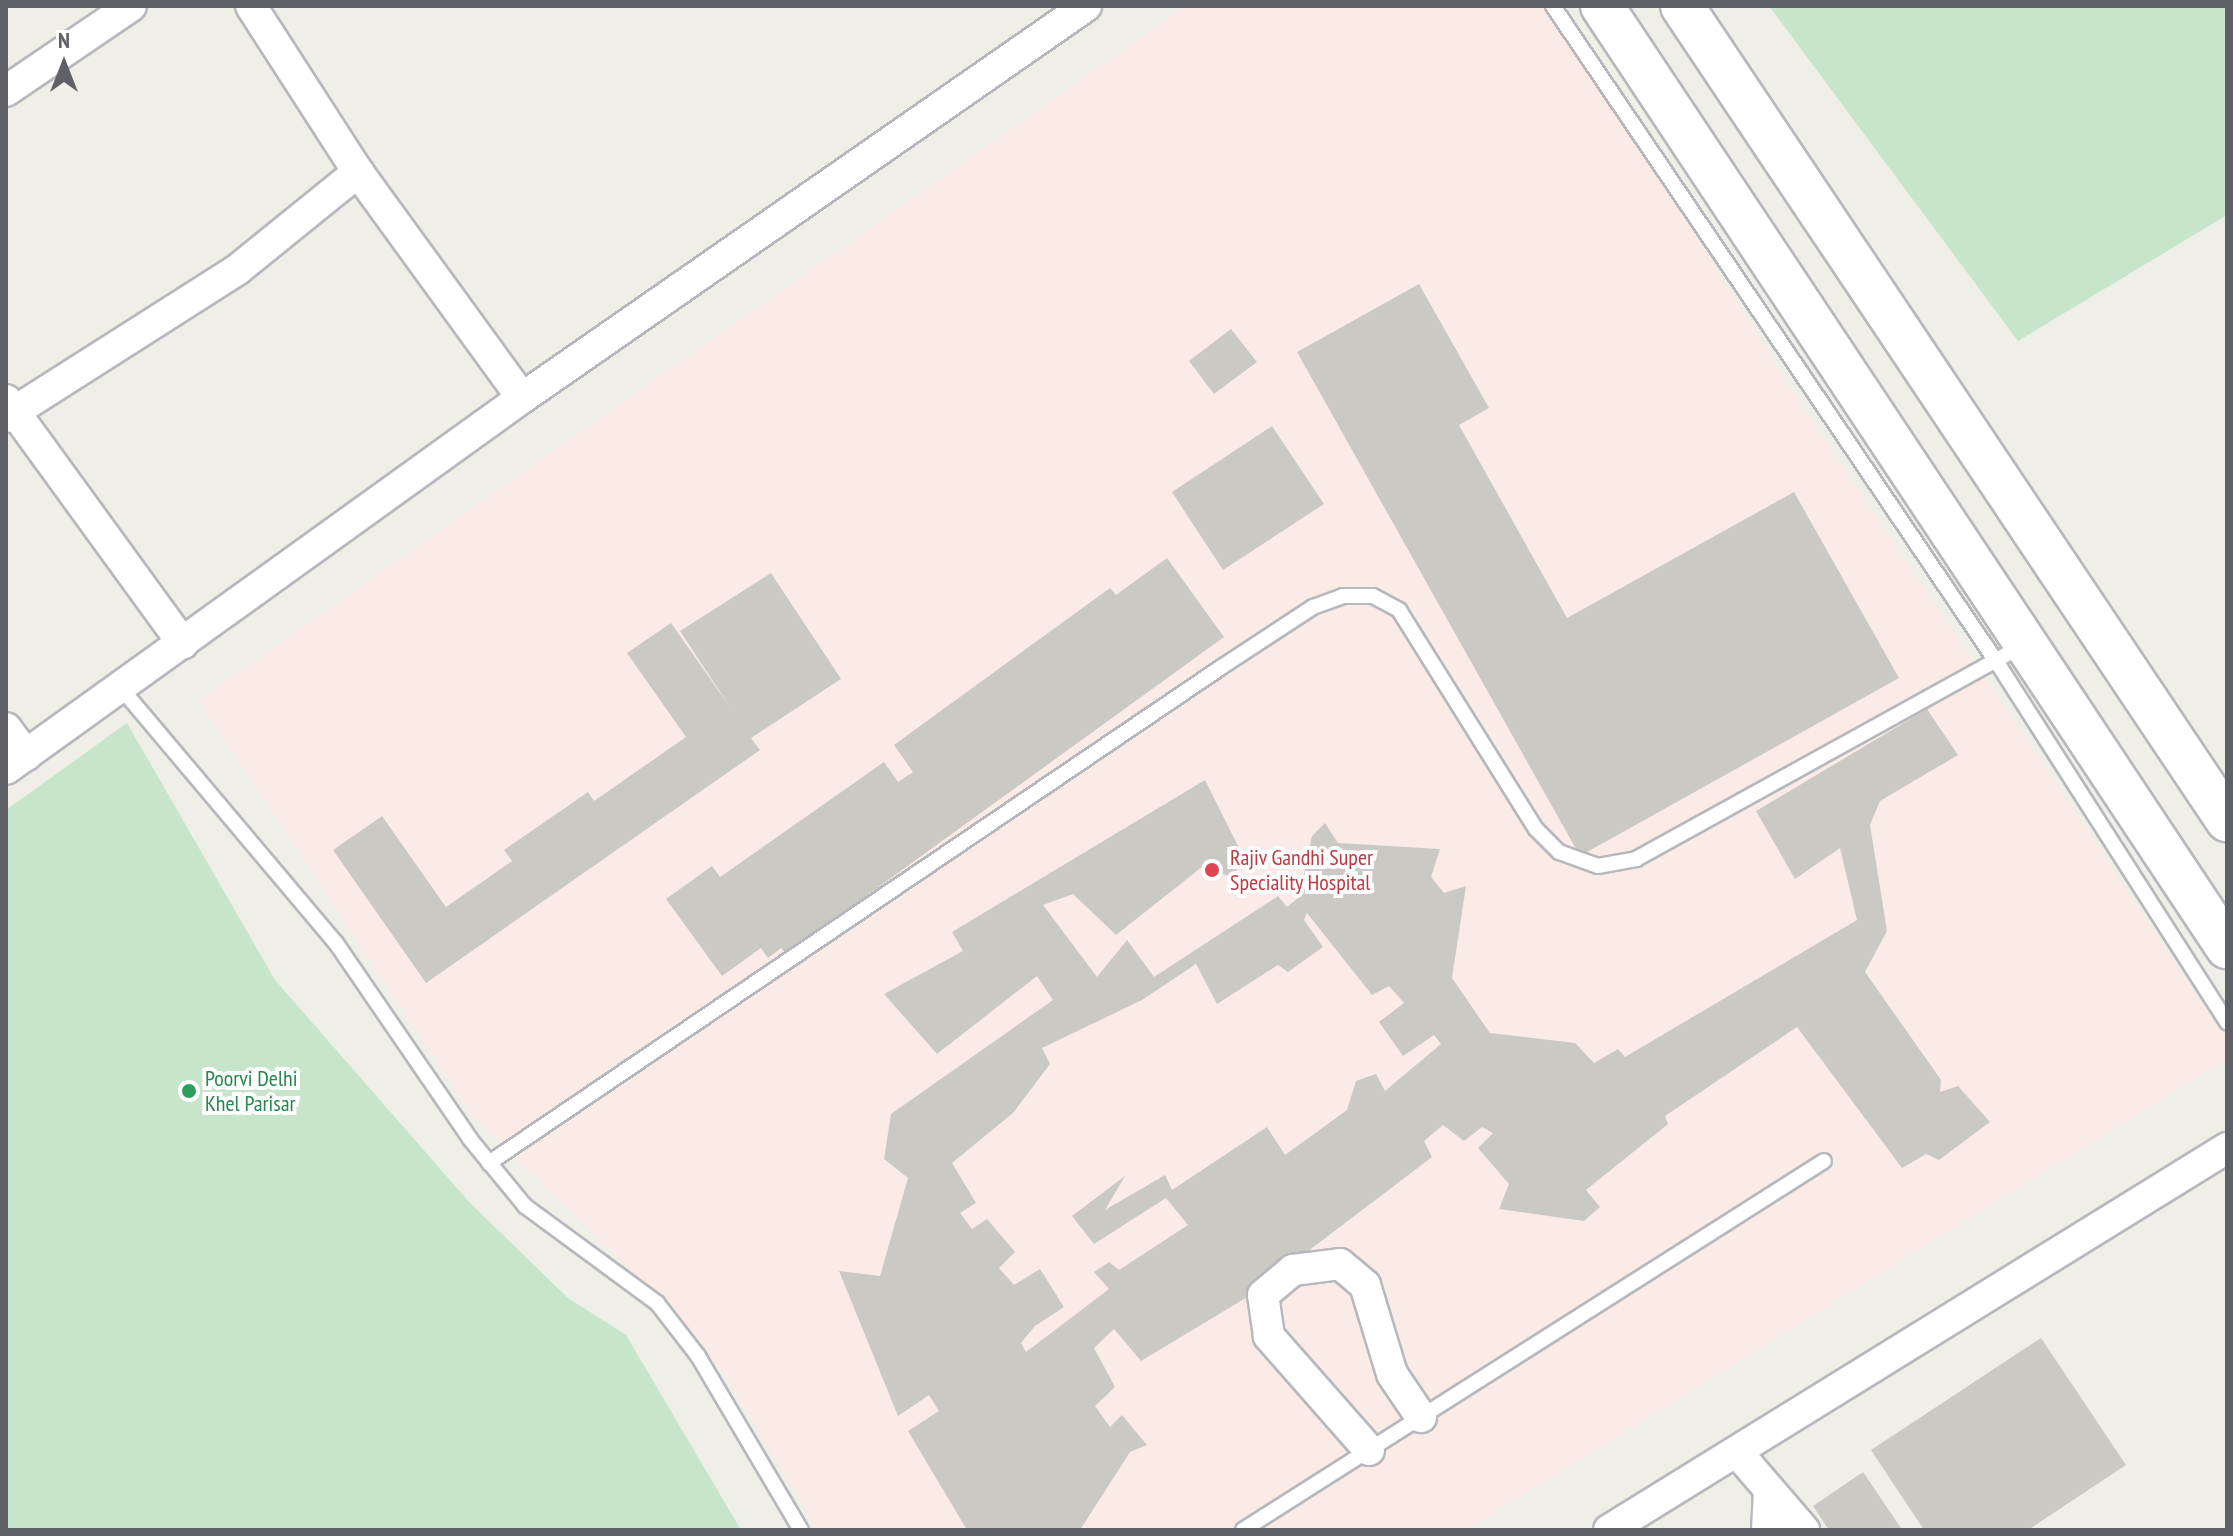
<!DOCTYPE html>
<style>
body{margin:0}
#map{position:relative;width:2233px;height:1536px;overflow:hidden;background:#efefe7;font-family:"PT Sans Narrow",sans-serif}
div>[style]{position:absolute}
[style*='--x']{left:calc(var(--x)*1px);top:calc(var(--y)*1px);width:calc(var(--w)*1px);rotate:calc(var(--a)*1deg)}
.medical>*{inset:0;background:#faebe6}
.green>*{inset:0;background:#c6e5cb}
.building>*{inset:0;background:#cbc9c4}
.roads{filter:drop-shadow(2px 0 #b7b8bd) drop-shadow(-2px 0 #b7b8bd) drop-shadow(0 2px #b7b8bd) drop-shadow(0 -2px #b7b8bd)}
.service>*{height:14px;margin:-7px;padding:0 7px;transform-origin:7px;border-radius:7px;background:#fff}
.minor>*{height:30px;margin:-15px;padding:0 15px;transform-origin:15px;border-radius:15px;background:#fff}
.secondary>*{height:42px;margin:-21px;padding:0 21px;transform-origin:21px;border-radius:21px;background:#fff}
.dots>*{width:22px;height:22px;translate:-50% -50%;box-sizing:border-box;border:4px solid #fff;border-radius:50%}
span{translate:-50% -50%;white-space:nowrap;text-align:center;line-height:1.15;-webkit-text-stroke:8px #fff;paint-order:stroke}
.health-label{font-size:22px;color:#be3a42}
.left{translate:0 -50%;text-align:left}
.leisure-label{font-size:22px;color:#27864d}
.frame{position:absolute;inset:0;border:8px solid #5f6166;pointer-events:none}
.north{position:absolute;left:24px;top:24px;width:80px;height:80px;-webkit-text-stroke:6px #fff;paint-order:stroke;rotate:0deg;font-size:22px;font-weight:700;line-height:32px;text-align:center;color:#5f6166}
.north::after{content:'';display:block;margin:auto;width:28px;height:36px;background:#5f6166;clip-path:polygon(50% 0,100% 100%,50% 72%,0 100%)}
</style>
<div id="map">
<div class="medical">
<div style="clip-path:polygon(1186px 6px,1554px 6px,1787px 384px,2227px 1040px,2227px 1059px,1467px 1530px,818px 1530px,725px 1376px,633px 1272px,473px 1116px,198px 701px)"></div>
</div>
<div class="green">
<div style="clip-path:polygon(1769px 6px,2227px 6px,2227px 215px,2018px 341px)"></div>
<div style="clip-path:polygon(127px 723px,275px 980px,470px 1203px,568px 1298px,626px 1335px,741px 1530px,6px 1530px,6px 810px)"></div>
</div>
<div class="building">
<div style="clip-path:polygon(1419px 284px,1489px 408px,1459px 425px,1567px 618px,1794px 492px,1899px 678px,1580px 856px,1297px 352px)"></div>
<div style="clip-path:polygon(1231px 329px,1257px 362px,1214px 394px,1189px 361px)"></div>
<div style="clip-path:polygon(1272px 426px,1324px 504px,1223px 570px,1172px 492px)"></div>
<div style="clip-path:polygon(1167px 558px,1224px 637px,786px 954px,781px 948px,768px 958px,761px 948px,722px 976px,666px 899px,712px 866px,720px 877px,884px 762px,898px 782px,913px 772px,894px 745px,1110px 588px,1116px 595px)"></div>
<div style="clip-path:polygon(771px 573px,841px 679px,751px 738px,760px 750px,426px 983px,333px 850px,382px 816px,446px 907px,512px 861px,504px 850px,588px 792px,594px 801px,686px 737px,627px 653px,671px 623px,730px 707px,680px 631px)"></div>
<div style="clip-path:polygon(evenodd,1927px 709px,1958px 755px,1880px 801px,1870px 825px,1887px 931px,1865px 972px,1941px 1080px,1940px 1092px,1958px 1086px,1990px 1122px,1939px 1160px,1926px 1154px,1902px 1168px,1797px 1027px,1665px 1116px,1668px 1124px,1586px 1190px,1600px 1207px,1584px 1221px,1499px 1209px,1509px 1184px,1478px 1148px,1493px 1133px,1482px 1127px,1464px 1141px,1443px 1125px,1424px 1141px,1432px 1157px,1249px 1296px,1141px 1361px,1114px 1329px,1094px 1348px,1115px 1387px,1095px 1406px,1110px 1427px,1122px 1415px,1147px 1445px,1130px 1452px,1080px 1530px,967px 1530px,908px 1431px,939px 1411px,929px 1395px,898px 1416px,839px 1271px,880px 1276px,908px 1178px,884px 1159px,891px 1114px,1053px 1000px,1037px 976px,937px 1054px,884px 994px,963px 951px,952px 932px,1205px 780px,1244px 858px,1232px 877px,1202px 867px,1116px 935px,1073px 894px,1043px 905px,1097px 977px,1127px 940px,1154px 977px,1278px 896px,1287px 907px,1299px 897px,1312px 836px,1325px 823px,1338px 843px,1440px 849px,1431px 877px,1444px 893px,1466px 886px,1452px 978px,1490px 1033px,1575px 1043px,1594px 1063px,1618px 1049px,1625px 1057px,1857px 920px,1840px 848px,1795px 879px,1756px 811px,1927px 709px,1307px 913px,1372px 995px,1389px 986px,1404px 1003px,1379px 1022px,1403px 1056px,1434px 1035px,1441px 1044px,1385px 1091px,1376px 1074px,1356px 1081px,1347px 1110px,1285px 1155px,1267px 1127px,1172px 1190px,1165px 1175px,1105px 1210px,1125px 1176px,1072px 1216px,1094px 1244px,1166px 1198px,1188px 1225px,1119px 1270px,1109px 1262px,1094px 1272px,1109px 1289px,1026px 1352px,1021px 1343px,1035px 1326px,1064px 1307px,1040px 1269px,1014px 1285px,999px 1268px,1015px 1252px,987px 1219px,972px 1229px,960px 1213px,976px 1203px,952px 1163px,1013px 1113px,1050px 1064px,1042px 1048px,1142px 1000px,1196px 964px,1217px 1004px,1278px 965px,1288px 972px,1323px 947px,1304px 920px,1307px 913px)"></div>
<div style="clip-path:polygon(2041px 1338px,2126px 1465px,2028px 1530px,1924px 1530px,1871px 1450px)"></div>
<div style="clip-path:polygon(1863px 1472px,1901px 1528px,1898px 1530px,1829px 1530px,1813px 1506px)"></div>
</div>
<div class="roads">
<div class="service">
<div style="--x:1553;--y:6;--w:791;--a:55.93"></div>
<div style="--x:1996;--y:661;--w:429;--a:57.4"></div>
<div style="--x:121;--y:688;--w:334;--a:49.9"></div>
<div style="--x:336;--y:943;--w:237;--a:55.6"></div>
<div style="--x:470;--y:1139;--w:87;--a:50.6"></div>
<div style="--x:525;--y:1206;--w:164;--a:36.3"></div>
<div style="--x:657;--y:1303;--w:67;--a:52.3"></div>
<div style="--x:698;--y:1356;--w:202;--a:59.4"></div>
<div style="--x:489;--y:1163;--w:883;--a:-34.1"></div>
<div style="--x:1220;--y:668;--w:111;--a:-33.3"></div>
<div style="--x:1313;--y:607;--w:32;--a:-20"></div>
<div style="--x:1343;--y:596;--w:30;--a:0"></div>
<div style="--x:1373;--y:596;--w:30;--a:28"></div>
<div style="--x:1399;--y:610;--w:258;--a:58"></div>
<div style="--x:1536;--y:829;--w:33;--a:45"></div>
<div style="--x:1559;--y:852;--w:41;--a:19.7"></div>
<div style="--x:1598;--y:866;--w:39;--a:-10"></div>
<div style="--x:1636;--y:859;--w:443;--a:-28.9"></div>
<div style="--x:1243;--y:1530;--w:688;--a:-32.42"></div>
</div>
<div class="minor">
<div style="--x:251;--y:6;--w:197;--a:57.2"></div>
<div style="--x:358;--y:172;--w:279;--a:54"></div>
<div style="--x:6;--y:91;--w:151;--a:-34.2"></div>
<div style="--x:6;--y:400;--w:301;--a:54"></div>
<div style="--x:6;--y:417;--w:274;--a:-32.5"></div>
<div style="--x:237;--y:270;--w:156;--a:-39"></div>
<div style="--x:6;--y:728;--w:34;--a:53"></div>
<div style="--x:6;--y:769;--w:636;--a:-35.72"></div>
<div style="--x:522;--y:398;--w:687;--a:-34.8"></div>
<div style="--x:1369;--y:1450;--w:152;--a:-131.3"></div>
<div style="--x:1269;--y:1336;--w:41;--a:-98.3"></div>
<div style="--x:1263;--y:1295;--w:39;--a:-40"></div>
<div style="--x:1293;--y:1270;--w:47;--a:-7.3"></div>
<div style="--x:1340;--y:1264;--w:33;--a:40"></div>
<div style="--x:1365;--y:1285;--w:93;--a:73.1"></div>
<div style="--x:1392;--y:1374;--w:52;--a:56"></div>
<div style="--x:1737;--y:1452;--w:103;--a:49.3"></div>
<div style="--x:1609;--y:1530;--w:727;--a:-31.72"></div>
<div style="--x:1767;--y:1530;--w:40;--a:-87.1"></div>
</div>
<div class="secondary">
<div style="--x:1602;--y:6;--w:1130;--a:56.41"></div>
<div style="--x:1682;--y:6;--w:980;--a:56.2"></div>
</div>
</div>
<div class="dots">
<div style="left:1212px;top:870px;background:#e0444e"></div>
<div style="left:189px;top:1091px;background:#2e9e5b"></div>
</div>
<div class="health-label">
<span class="left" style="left:1230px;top:870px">Rajiv Gandhi Super<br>Speciality Hospital</span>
</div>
<div class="leisure-label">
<span class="left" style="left:205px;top:1091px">Poorvi Delhi<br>Khel Parisar</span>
</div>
<div class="frame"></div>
<div class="north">N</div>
</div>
